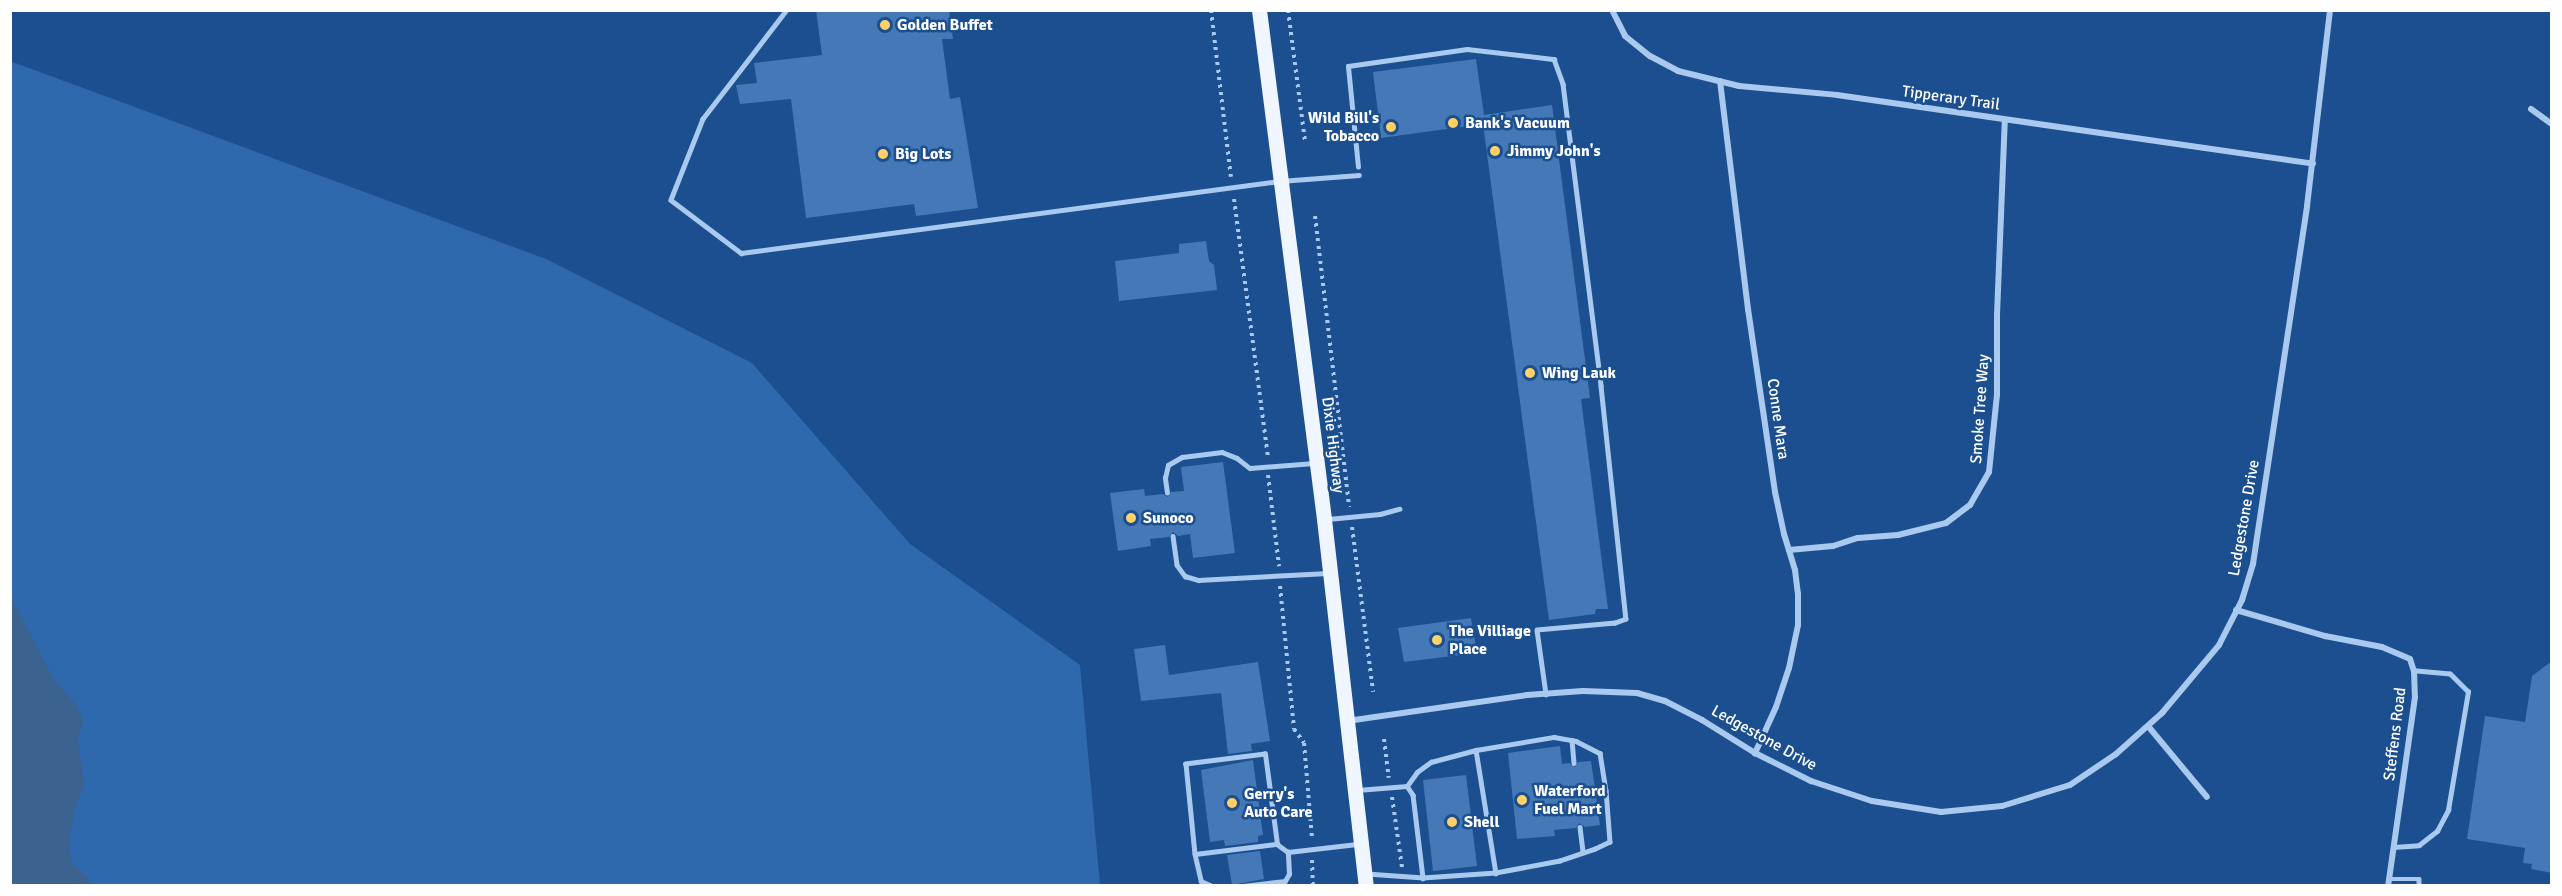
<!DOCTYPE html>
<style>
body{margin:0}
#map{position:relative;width:2562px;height:896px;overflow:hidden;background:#1b4f8f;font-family:Signika,sans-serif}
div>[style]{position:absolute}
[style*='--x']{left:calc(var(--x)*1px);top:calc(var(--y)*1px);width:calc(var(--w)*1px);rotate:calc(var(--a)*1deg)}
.green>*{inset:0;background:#2e69ad}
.water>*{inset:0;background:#3c6290}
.building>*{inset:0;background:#4478b7}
.path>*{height:4px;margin-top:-2px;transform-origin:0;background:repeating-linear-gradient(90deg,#a9c9ee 0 3px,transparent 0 7.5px)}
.service>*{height:4.5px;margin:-2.25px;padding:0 2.25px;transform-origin:2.25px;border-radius:2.25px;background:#a9c9ee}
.minor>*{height:6px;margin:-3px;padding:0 3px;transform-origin:3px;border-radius:3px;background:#a9c9ee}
.primary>*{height:15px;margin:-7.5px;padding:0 7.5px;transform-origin:7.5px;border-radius:7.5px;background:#f0f6ff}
.dots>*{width:16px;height:16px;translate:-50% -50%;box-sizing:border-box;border:3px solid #1b4f8f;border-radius:50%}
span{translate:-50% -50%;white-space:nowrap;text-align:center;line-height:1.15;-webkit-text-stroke:5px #1b4f8f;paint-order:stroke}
.poi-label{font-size:16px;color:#fff;font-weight:700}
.left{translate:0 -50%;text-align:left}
.right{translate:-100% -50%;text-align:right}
.street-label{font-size:16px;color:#fff}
.frame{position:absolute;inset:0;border:12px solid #fff;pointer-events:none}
</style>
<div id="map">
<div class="green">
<div style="clip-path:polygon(10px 61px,546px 259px,752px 363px,910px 544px,1080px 665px,1100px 885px,11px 885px)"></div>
</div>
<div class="water">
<div style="clip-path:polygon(10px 595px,54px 680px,78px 707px,81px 715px,83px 723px,78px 738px,84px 785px,74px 812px,69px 842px,72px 864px,88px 877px,90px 885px,11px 885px)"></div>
</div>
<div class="building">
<div style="clip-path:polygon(816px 10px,949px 10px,953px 39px,942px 39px,950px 99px,960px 97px,978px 208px,916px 216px,914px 204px,806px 218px,791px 99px,740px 104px,736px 85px,757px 83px,754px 63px,822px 55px)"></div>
<div style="clip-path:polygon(1476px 59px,1484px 115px,1552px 105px,1590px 398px,1581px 399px,1608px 609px,1596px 609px,1595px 614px,1549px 620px,1483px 124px,1381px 138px,1373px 72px)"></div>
<div style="clip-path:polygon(1206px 241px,1209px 261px,1214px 265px,1217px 290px,1119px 301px,1115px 261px,1179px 253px,1179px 244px)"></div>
<div style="clip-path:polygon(1223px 462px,1235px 553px,1193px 558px,1190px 534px,1178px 536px,1173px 532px,1169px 537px,1150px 539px,1151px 546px,1118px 551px,1110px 493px,1144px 489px,1145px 496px,1163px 494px,1168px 497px,1171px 492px,1184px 491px,1181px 467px)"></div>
<div style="clip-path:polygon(1471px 618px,1477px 653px,1404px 662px,1398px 628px)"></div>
<div style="clip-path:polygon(1165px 645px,1169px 675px,1258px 662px,1270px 741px,1251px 744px,1252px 751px,1228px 754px,1221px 693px,1141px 701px,1134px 649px)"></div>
<div style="clip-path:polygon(2552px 661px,2552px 873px,2531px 869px,2532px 864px,2523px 863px,2525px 848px,2467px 839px,2485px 716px,2525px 722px,2532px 676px)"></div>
<div style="clip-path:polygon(1560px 746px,1562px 764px,1569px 763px,1575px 767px,1578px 762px,1591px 761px,1600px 825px,1585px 827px,1579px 823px,1576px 828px,1554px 830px,1555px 836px,1517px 839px,1508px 753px)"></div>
<div style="clip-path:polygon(1253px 760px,1263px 835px,1258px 836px,1258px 842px,1225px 846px,1224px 840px,1210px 842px,1201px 770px)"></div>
<div style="clip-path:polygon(1466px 775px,1477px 866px,1433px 871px,1423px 780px)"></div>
<div style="clip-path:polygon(1260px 851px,1264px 879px,1232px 885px,1227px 855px)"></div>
</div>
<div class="path">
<div style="--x:1211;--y:10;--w:168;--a:83.2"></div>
<div style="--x:1288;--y:10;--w:132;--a:82.6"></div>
<div style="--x:1234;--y:199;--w:259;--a:82.5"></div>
<div style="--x:1315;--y:216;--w:293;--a:83.3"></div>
<div style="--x:1268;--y:475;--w:92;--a:83.1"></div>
<div style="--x:1352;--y:527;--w:166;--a:82.7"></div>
<div style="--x:1280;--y:586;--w:144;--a:84.4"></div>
<div style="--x:1294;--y:729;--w:17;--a:54"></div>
<div style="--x:1304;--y:743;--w:95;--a:85.2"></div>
<div style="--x:1384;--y:739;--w:39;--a:83"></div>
<div style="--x:1392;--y:797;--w:71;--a:81.9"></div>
<div style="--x:1312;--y:860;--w:26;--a:88"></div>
</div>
<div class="service">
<div style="--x:787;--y:10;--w:138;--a:127.6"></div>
<div style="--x:703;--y:119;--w:87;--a:111.6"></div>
<div style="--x:671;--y:200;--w:88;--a:37.1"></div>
<div style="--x:741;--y:253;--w:544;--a:-7.61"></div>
<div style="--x:1280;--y:181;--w:79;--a:-4.3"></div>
<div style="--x:1358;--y:167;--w:101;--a:-95.7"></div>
<div style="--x:1348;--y:66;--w:120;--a:-8.1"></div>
<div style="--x:1467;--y:49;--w:88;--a:6.6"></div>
<div style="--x:1554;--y:59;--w:27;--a:70"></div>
<div style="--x:1563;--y:84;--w:304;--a:82.8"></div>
<div style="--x:1601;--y:386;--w:234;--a:83.9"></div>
<div style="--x:1626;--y:619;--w:12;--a:160"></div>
<div style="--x:1615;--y:623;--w:78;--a:174.9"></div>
<div style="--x:1537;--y:630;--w:65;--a:82"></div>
<div style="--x:1167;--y:493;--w:15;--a:-98"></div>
<div style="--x:1165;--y:478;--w:13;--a:-77"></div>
<div style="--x:1168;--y:465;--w:16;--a:-30"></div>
<div style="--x:1182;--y:457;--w:40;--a:-7.1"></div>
<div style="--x:1222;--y:452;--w:16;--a:22"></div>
<div style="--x:1237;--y:458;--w:16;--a:38"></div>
<div style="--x:1250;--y:468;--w:64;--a:-4.5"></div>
<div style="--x:1328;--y:519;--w:52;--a:-5.5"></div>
<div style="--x:1380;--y:514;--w:20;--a:-15"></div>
<div style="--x:1173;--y:536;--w:29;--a:82"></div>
<div style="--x:1177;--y:565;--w:14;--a:54"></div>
<div style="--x:1185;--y:576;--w:14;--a:17"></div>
<div style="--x:1198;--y:580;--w:130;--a:-3.1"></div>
<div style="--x:1572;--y:740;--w:23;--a:85"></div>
<div style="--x:1476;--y:750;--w:125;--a:80.8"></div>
<div style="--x:1407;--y:786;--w:11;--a:56"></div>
<div style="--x:1413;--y:795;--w:84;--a:83.1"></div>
<div style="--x:1357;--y:790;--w:50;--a:-4.6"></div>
<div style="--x:1407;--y:786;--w:17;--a:-54"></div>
<div style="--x:1417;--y:772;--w:17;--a:-36"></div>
<div style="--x:1431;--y:762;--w:47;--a:-14.9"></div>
<div style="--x:1476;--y:750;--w:79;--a:-9.5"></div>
<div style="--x:1554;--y:737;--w:22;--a:10"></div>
<div style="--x:1576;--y:741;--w:27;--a:27"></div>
<div style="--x:1600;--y:753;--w:37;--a:81"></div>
<div style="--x:1606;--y:790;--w:52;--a:85.6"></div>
<div style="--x:1610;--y:842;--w:17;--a:155"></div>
<div style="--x:1595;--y:849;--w:37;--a:161"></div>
<div style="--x:1560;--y:861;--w:65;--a:169.4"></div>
<div style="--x:1496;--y:873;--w:73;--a:176.1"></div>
<div style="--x:1423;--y:878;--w:56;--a:-175.9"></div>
<div style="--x:1580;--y:827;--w:25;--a:83"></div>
<div style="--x:1277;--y:844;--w:91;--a:-97.6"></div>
<div style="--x:1265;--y:754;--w:80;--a:172.8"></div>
<div style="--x:1186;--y:764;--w:90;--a:84.3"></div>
<div style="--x:1195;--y:854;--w:83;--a:-7"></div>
<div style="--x:1277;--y:844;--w:14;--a:36"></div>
<div style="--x:1288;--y:852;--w:69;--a:-6.6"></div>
<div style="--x:2393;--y:847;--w:26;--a:-4"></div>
<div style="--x:2419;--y:845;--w:23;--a:-38"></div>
<div style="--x:2437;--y:831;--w:24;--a:-62"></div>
<div style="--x:2448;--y:810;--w:120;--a:-80.4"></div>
<div style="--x:2468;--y:692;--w:25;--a:-135"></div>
<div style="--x:2450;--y:674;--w:36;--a:-175"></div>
<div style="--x:1195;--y:854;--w:28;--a:77"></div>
<div style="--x:1201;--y:881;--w:12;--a:24"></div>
<div style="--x:2389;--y:879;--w:30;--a:0"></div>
<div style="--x:2419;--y:879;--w:7;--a:90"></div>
<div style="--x:1243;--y:886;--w:42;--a:-6.8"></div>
<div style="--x:1285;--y:881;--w:8;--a:-60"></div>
<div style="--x:1289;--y:874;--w:22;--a:-93"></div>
</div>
<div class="minor">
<div style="--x:1612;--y:10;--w:29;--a:63"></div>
<div style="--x:1625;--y:36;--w:32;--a:39"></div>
<div style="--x:1650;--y:56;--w:32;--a:28"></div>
<div style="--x:1678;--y:71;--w:63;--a:13.8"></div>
<div style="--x:1739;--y:86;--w:98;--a:5.2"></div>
<div style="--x:1837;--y:95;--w:481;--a:8.2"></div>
<div style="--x:1720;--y:81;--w:230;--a:83"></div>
<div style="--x:1748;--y:309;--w:185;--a:81.6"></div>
<div style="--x:1775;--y:492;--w:43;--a:77.9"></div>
<div style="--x:1784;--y:534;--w:38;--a:73"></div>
<div style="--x:1795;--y:570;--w:24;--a:83"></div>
<div style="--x:1798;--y:594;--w:31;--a:90"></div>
<div style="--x:1798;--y:625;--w:44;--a:101.8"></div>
<div style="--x:1789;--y:668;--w:41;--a:108.4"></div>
<div style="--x:1776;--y:707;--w:51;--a:114.5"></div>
<div style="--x:2531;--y:109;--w:26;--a:36"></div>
<div style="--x:1789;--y:550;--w:44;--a:-5.2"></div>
<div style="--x:1833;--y:546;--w:26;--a:-18"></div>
<div style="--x:1858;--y:538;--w:40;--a:-4.3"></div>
<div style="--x:1898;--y:535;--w:49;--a:-14"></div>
<div style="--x:1946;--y:523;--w:30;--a:-37"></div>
<div style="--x:1970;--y:505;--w:38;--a:-60"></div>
<div style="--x:1989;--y:472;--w:77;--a:-84.1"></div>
<div style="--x:1997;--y:395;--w:80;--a:-90"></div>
<div style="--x:1997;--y:315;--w:195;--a:-87.7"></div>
<div style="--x:2236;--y:610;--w:93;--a:16.3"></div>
<div style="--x:2325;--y:636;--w:58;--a:10.9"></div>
<div style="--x:2382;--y:647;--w:30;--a:23"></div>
<div style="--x:2410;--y:659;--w:13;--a:72"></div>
<div style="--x:2414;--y:671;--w:26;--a:88"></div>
<div style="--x:2415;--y:697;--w:191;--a:98.1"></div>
<div style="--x:1347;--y:721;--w:182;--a:-8.2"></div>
<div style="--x:1527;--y:695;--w:56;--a:-4.1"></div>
<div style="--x:1583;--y:691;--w:54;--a:2.1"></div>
<div style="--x:1637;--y:693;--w:29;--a:16"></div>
<div style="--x:1665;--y:701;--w:42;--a:27.2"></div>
<div style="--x:1702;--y:720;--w:62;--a:31.9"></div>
<div style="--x:1755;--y:753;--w:63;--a:26.6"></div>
<div style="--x:1811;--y:781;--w:64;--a:18.2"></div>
<div style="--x:1872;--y:801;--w:70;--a:9.1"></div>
<div style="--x:1941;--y:812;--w:61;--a:-5.6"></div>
<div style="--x:2002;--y:806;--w:71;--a:-17.2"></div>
<div style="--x:2070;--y:785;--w:55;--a:-34"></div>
<div style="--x:2116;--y:754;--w:62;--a:-41.7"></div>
<div style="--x:2162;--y:713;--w:89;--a:-50"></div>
<div style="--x:2219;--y:645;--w:51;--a:-62.9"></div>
<div style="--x:2242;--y:600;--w:38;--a:-73"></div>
<div style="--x:2253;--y:564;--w:362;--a:-81.4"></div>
<div style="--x:2307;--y:206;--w:197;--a:-83.3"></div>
<div style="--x:2148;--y:726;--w:92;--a:50.3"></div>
</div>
<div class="primary">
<div style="--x:1259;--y:10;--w:513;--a:82.72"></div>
<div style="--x:1324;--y:519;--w:369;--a:83.5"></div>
</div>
<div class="dots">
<div style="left:885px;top:25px;background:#ffd166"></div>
<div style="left:1453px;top:123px;background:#ffd166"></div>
<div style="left:1391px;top:127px;background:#ffd166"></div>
<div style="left:1495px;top:151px;background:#ffd166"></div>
<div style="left:883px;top:154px;background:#ffd166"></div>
<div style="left:1530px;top:373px;background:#ffd166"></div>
<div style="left:1131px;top:518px;background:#ffd166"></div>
<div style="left:1437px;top:640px;background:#ffd166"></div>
<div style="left:1522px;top:800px;background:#ffd166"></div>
<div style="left:1232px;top:803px;background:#ffd166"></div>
<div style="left:1452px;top:822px;background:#ffd166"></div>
</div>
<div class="poi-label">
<span class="left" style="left:897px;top:25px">Golden Buffet</span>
<span class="right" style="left:1379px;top:127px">Wild Bill's<br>Tobacco</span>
<span class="left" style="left:1465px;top:123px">Bank's Vacuum</span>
<span class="left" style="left:1507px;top:151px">Jimmy John's</span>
<span class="left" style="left:895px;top:154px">Big Lots</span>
<span class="left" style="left:1542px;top:373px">Wing Lauk</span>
<span class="left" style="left:1143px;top:518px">Sunoco</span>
<span class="left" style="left:1449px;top:640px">The Villiage<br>Place</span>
<span class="left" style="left:1534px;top:800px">Waterford<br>Fuel Mart</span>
<span class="left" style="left:1244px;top:803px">Gerry's<br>Auto Care</span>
<span class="left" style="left:1464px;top:822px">Shell</span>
</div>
<div class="street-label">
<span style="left:1951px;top:98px;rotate:8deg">Tipperary Trail</span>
<span style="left:1980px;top:409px;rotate:-86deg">Smoke Tree Way</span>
<span style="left:1778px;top:419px;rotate:82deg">Conne Mara</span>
<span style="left:1333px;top:445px;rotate:83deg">Dixie Highway</span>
<span style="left:2244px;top:518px;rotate:-80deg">Ledgestone Drive</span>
<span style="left:2395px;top:734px;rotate:-83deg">Steffens Road</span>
<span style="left:1764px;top:738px;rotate:29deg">Ledgestone Drive</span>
</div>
<div class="frame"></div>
</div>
